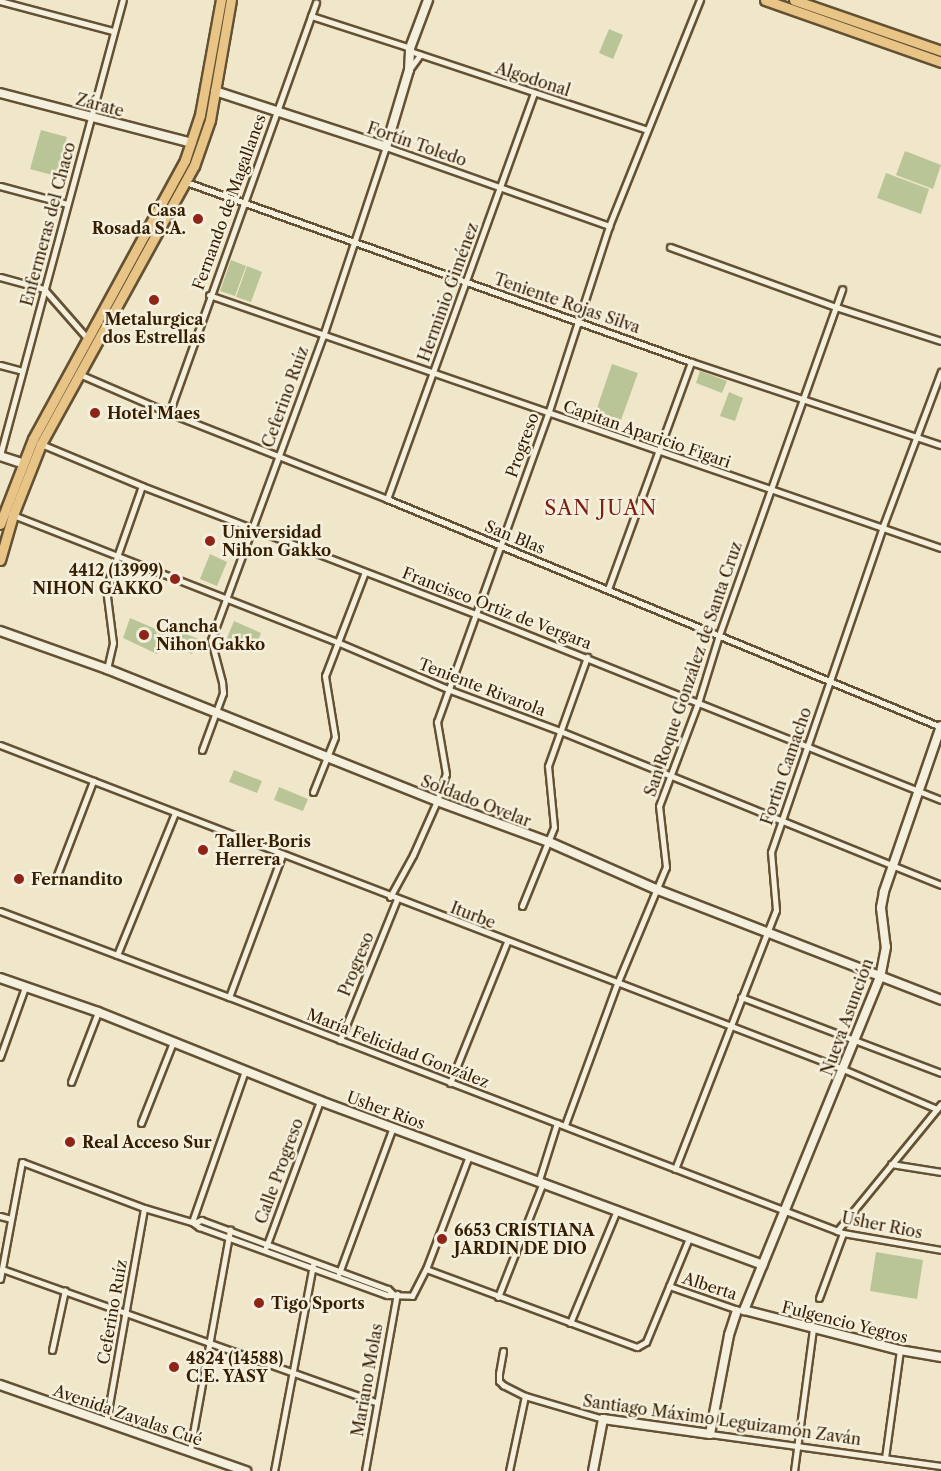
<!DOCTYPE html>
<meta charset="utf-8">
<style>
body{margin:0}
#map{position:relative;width:941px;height:1471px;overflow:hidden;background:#f0e7cb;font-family:"Libre Caslon Text",serif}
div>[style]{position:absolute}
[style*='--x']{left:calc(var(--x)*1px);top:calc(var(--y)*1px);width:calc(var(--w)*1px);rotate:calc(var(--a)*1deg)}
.green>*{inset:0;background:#bac597}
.roads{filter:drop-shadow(2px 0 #645133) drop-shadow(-2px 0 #645133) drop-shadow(0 2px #645133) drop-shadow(0 -2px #645133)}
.street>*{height:5px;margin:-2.5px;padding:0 2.5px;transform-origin:2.5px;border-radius:2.5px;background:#f5efdd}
.secondary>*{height:8px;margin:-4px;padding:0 4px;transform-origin:4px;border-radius:4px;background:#f5efdd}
.highway>*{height:9px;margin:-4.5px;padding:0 4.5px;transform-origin:4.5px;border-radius:4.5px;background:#e8c486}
.dots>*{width:16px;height:16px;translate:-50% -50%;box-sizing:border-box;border:3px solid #f5efdd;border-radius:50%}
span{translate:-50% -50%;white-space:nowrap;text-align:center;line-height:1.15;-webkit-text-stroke:5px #f5efdd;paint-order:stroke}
.street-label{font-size:16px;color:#361f00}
.poi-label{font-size:16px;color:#361f00;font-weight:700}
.right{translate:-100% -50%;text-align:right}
.left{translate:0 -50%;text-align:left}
.quarter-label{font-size:20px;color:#7a1f14;letter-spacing:1.5px}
</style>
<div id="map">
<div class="green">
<div style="clip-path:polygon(227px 0,202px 131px,190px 165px,32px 454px,189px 164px,201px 131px)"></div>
<div style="clip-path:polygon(609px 29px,623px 35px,613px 59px,599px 53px)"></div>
<div style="clip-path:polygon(41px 130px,67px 137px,56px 176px,30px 169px)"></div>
<div style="clip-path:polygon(905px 151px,941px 165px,933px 189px,896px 175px)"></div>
<div style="clip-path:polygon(886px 173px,929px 189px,921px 214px,877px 198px)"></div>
<div style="clip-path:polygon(231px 260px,246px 266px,235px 296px,220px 291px)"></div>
<div style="clip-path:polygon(247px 266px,262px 272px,251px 302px,236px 297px)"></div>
<div style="clip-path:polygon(612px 364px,638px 373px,621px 420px,596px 411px)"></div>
<div style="clip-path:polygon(700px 371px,727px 381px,722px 393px,696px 383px)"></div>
<div style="clip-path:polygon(729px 392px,743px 398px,735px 421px,720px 416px)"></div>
<div style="clip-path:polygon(210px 554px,227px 562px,217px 586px,200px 579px)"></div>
<div style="clip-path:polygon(130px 618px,165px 633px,157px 654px,123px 638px)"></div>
<div style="clip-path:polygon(234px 621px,261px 633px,254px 650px,227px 638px)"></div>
<div style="clip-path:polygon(170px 627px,198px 639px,192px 654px,164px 642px)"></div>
<div style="clip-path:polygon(234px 770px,262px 781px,257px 793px,229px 782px)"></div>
<div style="clip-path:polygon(279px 787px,308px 799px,303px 811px,274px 800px)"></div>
<div style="clip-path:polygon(876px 1252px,923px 1260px,917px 1299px,870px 1291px)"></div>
</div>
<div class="roads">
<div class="street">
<div style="--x:0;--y:1;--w:117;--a:14.9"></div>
<div style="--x:311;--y:16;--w:104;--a:17.9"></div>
<div style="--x:410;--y:51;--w:250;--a:18.4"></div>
<div style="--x:409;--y:70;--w:19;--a:-54"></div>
<div style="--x:186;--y:182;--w:536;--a:19.62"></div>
<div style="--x:691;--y:362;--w:263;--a:18.4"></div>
<div style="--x:0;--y:186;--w:69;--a:15"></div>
<div style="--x:670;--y:247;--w:177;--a:19.9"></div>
<div style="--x:836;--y:307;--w:110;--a:17.9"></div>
<div style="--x:0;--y:277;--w:46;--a:15.3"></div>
<div style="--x:44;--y:289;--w:67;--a:48.7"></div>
<div style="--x:209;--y:295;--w:774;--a:19.07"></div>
<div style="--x:0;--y:365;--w:23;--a:15"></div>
<div style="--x:79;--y:374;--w:98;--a:23.4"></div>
<div style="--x:169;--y:413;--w:234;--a:21.5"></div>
<div style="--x:387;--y:499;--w:599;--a:22.37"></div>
<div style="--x:169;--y:413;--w:436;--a:-70.3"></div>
<div style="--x:41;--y:444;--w:109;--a:22.6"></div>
<div style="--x:142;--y:486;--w:358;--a:21"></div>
<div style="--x:476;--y:614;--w:501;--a:21.8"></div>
<div style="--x:0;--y:455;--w:471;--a:-74.9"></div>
<div style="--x:387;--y:499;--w:431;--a:-70.1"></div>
<div style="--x:13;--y:515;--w:348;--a:21.4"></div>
<div style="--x:337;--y:642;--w:123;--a:23"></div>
<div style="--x:450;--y:690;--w:117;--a:20.4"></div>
<div style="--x:560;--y:731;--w:411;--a:22"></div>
<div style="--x:608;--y:589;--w:242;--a:-69.9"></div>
<div style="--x:107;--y:669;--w:27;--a:-77"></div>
<div style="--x:113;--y:643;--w:55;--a:-97.3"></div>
<div style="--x:106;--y:588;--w:108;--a:-70.6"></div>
<div style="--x:0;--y:745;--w:903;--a:21.02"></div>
<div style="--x:843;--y:1069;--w:102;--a:23.1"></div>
<div style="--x:202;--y:750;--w:61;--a:-69.8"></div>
<div style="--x:223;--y:693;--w:11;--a:-95"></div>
<div style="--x:222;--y:682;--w:43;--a:-104.7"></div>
<div style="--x:211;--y:640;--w:324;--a:-69.8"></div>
<div style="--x:323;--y:336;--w:199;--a:-71.6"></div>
<div style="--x:386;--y:147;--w:237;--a:19.5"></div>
<div style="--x:313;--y:792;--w:59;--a:-68.2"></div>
<div style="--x:335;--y:737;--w:62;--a:-99.3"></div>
<div style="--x:325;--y:676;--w:111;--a:-69"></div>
<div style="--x:57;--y:875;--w:101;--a:-69"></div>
<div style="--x:390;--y:897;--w:48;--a:-61.3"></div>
<div style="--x:413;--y:855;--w:59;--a:-66"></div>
<div style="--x:437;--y:801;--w:28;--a:-72"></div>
<div style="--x:446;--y:774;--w:53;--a:-99.8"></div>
<div style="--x:437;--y:722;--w:327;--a:-70.2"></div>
<div style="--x:548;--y:414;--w:198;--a:-72"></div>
<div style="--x:609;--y:226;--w:244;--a:-68.1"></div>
<div style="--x:522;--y:906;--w:85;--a:-67.9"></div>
<div style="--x:554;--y:827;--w:61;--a:-95.6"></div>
<div style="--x:548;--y:766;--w:116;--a:-70.3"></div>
<div style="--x:0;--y:911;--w:245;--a:20.6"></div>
<div style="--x:229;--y:997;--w:658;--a:21.03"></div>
<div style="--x:843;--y:1233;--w:99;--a:9.8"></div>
<div style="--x:117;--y:955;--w:153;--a:-67.8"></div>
<div style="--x:229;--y:997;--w:152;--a:-69.5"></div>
<div style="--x:741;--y:997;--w:214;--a:20.8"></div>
<div style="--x:340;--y:1040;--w:152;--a:-68"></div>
<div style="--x:0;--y:1057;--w:74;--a:-70.3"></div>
<div style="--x:71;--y:1082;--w:75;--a:-68.9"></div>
<div style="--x:450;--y:1083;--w:152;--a:-68"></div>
<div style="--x:141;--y:1123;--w:87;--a:-68.4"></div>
<div style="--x:565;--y:1125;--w:150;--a:-69.8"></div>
<div style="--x:617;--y:984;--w:127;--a:-67.3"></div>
<div style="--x:666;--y:867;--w:61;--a:-96.5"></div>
<div style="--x:659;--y:806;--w:110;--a:-69.3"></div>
<div style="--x:698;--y:703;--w:71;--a:-72.8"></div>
<div style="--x:719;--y:635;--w:367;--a:-70.4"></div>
<div style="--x:891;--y:1164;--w:51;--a:9.1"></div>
<div style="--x:675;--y:1169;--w:278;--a:-68.7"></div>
<div style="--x:776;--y:910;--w:58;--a:-94.9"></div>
<div style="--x:771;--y:852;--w:345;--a:-71"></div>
<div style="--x:883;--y:526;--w:165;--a:-69.4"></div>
<div style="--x:539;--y:1180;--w:60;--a:-72.5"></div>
<div style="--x:0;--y:1216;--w:11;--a:15"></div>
<div style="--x:192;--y:1222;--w:160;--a:-70.7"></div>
<div style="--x:194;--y:1223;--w:8;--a:-23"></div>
<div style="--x:201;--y:1220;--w:199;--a:20.3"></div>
<div style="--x:388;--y:1289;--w:7;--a:45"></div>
<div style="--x:837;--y:1231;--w:164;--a:-50.7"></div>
<div style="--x:266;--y:1247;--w:156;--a:-69.7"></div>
<div style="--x:2;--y:1269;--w:396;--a:19.6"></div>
<div style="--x:426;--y:1269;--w:225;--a:20.3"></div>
<div style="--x:637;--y:1347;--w:10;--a:-29"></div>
<div style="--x:646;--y:1342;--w:113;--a:-67.5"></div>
<div style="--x:339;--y:1273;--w:156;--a:-69.7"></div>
<div style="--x:0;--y:1279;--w:119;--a:-79.4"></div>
<div style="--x:22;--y:1162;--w:130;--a:20.7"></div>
<div style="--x:144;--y:1208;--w:50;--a:16.3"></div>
<div style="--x:192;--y:1222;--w:9;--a:36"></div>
<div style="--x:199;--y:1227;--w:200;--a:19.9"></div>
<div style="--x:387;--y:1295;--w:25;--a:2"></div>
<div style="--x:412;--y:1296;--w:30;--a:-63"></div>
<div style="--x:426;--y:1269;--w:121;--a:-69.2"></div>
<div style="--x:669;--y:1286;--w:73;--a:19.2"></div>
<div style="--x:498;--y:1297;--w:123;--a:-68.6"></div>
<div style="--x:819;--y:1298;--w:69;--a:-69.7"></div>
<div style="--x:570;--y:1323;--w:122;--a:-67.4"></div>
<div style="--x:52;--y:1350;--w:61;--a:-77.8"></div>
<div style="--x:503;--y:1351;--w:22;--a:100"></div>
<div style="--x:499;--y:1373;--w:8;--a:90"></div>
<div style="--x:499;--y:1381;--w:6;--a:45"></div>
<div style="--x:503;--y:1385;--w:25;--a:27"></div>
<div style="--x:525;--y:1396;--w:81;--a:16.4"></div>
<div style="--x:106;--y:1422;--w:217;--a:-79.9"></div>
<div style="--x:710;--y:1434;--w:233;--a:7.9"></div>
<div style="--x:190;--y:1450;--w:224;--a:-79.7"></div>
<div style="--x:885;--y:1458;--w:109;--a:-82.1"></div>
<div style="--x:274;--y:1471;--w:210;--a:-79.3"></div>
<div style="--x:365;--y:1471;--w:180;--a:-79.8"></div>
<div style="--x:509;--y:1471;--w:77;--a:-78"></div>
<div style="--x:794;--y:1471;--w:143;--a:-82.4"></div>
</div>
<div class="secondary">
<div style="--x:215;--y:91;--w:180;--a:18.1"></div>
<div style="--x:386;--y:147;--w:80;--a:-73.4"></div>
<div style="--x:409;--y:70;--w:22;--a:-87"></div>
<div style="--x:410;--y:48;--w:51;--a:-69.4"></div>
<div style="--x:0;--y:93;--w:198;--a:14.6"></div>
<div style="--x:0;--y:456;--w:23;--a:18"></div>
<div style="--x:0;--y:631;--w:114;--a:19.6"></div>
<div style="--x:107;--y:669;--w:355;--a:21.8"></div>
<div style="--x:437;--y:801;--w:119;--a:20.1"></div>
<div style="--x:549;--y:842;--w:119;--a:23.8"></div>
<div style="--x:658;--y:890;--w:304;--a:21.2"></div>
<div style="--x:941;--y:726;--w:176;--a:109"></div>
<div style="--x:884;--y:892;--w:16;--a:101"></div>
<div style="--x:881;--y:908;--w:39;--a:83"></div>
<div style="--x:886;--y:947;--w:31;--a:101"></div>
<div style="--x:880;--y:977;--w:360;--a:112.2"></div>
<div style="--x:744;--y:1310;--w:161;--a:14.4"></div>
<div style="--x:900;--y:1350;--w:42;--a:9.7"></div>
<div style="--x:0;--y:978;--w:104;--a:19.1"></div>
<div style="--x:98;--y:1012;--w:239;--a:21.8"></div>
<div style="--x:320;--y:1101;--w:472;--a:20.3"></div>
<div style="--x:0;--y:1385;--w:261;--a:19.3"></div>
<div style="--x:593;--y:1471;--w:53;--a:-79.1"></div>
<div style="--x:603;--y:1419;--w:108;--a:8"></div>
<div style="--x:710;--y:1434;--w:101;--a:-79.1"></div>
<div style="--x:729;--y:1335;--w:25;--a:-72"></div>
</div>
<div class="highway">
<div style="--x:765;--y:0;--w:187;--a:19.4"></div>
<div style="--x:794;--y:0;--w:156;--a:19.1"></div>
<div style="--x:0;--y:524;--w:91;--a:-68.8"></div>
<div style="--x:33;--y:439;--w:318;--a:-61.4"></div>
<div style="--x:185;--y:160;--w:47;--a:-71.6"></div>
<div style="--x:200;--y:115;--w:117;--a:-79.7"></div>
<div style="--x:0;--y:560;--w:47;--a:-73.9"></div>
<div style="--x:13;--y:515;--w:76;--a:-68.5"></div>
<div style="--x:41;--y:444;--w:317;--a:-61.2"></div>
<div style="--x:194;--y:166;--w:49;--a:-70.8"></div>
<div style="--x:210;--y:120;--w:122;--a:-80.1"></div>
</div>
</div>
<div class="dots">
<div style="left:198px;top:219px;background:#8f2418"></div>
<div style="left:154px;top:300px;background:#8f2418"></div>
<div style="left:95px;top:413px;background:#8f2418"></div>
<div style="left:210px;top:541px;background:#8f2418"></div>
<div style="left:175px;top:579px;background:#8f2418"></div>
<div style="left:144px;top:635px;background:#8f2418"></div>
<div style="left:203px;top:850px;background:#8f2418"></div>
<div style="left:19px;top:879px;background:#8f2418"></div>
<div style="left:70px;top:1142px;background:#8f2418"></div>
<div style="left:442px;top:1239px;background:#8f2418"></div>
<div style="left:259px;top:1303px;background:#8f2418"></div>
<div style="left:174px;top:1367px;background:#8f2418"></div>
</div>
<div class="street-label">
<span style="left:533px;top:79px;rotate:18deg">Algodonal</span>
<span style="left:100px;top:105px;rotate:15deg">Zárate</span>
<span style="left:417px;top:144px;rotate:19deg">Fortín Toledo</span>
<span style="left:229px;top:202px;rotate:-70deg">Fernando de Magallanes</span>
<span style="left:48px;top:224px;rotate:-75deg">Enfermeras del Chaco</span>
<span style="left:448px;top:292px;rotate:-70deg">Herminio Giménez</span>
<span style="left:567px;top:303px;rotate:19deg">Teniente Rojas Silva</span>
<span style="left:285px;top:397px;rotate:-70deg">Ceferino Ruíz</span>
<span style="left:647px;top:434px;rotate:19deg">Capitan Aparicio Figari</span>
<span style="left:522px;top:445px;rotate:-70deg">Progreso</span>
<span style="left:515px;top:537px;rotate:22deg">San Blas</span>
<span style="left:497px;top:608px;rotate:21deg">Francisco Ortiz de Vergara</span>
<span style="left:693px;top:669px;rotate:-71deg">San Roque González de Santa Cruz</span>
<span style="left:482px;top:687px;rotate:21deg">Teniente Rivarola</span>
<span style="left:786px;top:766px;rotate:-71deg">Fortin Camacho</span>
<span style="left:476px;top:801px;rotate:21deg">Soldado Ovelar</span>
<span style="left:473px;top:915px;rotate:21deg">Iturbe</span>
<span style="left:356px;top:964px;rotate:-68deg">Progreso</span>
<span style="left:847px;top:1017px;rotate:-70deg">Nueva Asunción</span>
<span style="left:398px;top:1048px;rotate:21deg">María Felicidad González</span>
<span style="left:386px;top:1110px;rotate:20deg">Usher Rios</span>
<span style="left:279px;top:1171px;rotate:-70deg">Calle Progreso</span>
<span style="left:882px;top:1225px;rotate:11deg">Usher Rios</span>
<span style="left:710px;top:1286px;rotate:18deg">Alberta</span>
<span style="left:112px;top:1312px;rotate:-80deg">Ceferino Ruíz</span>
<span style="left:845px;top:1322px;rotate:14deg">Fulgencio Yegros</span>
<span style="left:367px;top:1380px;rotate:-80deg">Mariano Molas</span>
<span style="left:128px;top:1415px;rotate:19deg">Avenida Zavalas Cué</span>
<span style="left:722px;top:1420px;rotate:8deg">Santiago Máximo Leguizamón Zaván</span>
</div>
<div class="poi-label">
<span class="right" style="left:186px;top:219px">Casa<br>Rosada S.A.</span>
<span style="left:154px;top:328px">Metalurgica<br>dos Estrellas</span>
<span class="left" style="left:107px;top:413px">Hotel Maes</span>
<span class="left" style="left:222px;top:541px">Universidad<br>Nihon Gakko</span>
<span class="right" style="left:163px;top:579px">4412 (13999)<br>NIHON GAKKO</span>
<span class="left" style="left:156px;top:635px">Cancha<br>Nihon Gakko</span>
<span class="left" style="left:215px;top:850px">Taller Boris<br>Herrera</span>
<span class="left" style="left:31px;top:879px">Fernandito</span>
<span class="left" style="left:82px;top:1142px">Real Acceso Sur</span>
<span class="left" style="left:454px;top:1239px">6653 CRISTIANA<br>JARDIN DE DIO</span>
<span class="left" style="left:271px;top:1303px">Tigo Sports</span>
<span class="left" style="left:186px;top:1367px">4824 (14588)<br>C.E. YASY</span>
</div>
<div class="quarter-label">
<span style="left:601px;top:508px">SAN JUAN</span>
</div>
</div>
